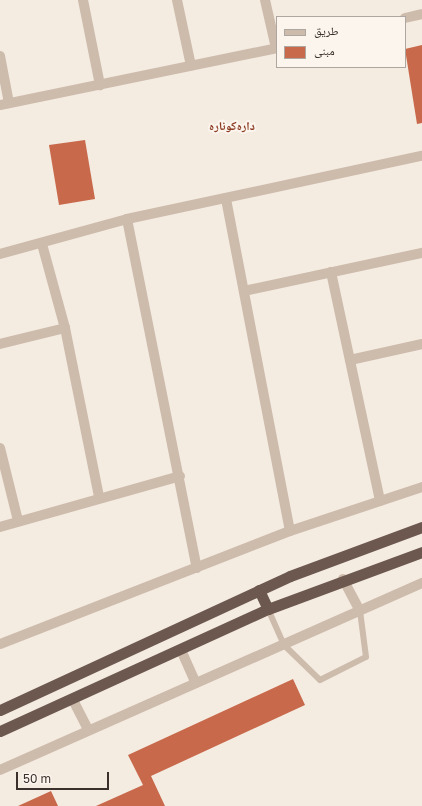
<!DOCTYPE html>
<meta charset="utf-8">
<style>
body{margin:0}
#map{position:relative;width:422px;height:806px;overflow:hidden;background:#f4ebe1;font-family:"Golos Text","Noto Naskh Arabic",sans-serif}
div>[style]{position:absolute}
[style*='--x']{left:calc(var(--x)*1px);top:calc(var(--y)*1px);width:calc(var(--w)*1px);rotate:calc(var(--a)*1deg)}
.building>*{inset:0;background:#c8694b}
.service>*{height:6px;margin:-3px;padding:0 3px;transform-origin:3px;border-radius:3px;background:#cdbbac}
.minor>*{height:10px;margin:-5px;padding:0 5px;transform-origin:5px;border-radius:5px;background:#cdbbac}
.trunk>*{height:11px;margin:-5.5px;padding:0 5.5px;transform-origin:5.5px;border-radius:5.5px;background:#6c584f}
span{translate:-50% -50%;white-space:nowrap;text-align:center;line-height:1.15;-webkit-text-stroke:4px #fbf5ee;paint-order:stroke}
.neighbourhood-label{font-size:12px;color:#8c3b22;font-weight:700}
.legend{position:absolute;left:276px;top:16px;width:130px;height:52px;box-sizing:border-box;background:#fbf5ee;border:1px solid #aea6a0;margin:0;padding:5px 7px;list-style:none;font-size:12px;color:#3b302b}
.legend li{display:flex;align-items:center;gap:8px;height:20px}
.legend b{width:20px;border:1px solid #aea6a0}
.scale{position:absolute;left:16px;top:772px;width:93px;height:18px;box-sizing:border-box;border:2px solid #3b302b;border-top:0;padding-left:5px;font-size:12px;line-height:14px;white-space:nowrap;color:#3b302b;-webkit-text-stroke:3px #fbf5ee;paint-order:stroke}
</style>
<div id="map">
<div class="building">
<div style="clip-path:polygon(422px 45px,422px 123px,417px 124px,405px 49px)"></div>
<div style="clip-path:polygon(85px 140px,95px 199px,59px 205px,49px 145px)"></div>
<div style="clip-path:polygon(293px 679px,305px 705px,151px 776px,165px 806px,96px 806px,143px 785px,128px 755px)"></div>
<div style="clip-path:polygon(51px 791px,58px 806px,18px 806px)"></div>
</div>
<div class="service">
<div style="--x:268;--y:609;--w:39;--a:66"></div>
<div style="--x:284;--y:645;--w:50;--a:44.2"></div>
<div style="--x:320;--y:680;--w:51;--a:-26.6"></div>
<div style="--x:366;--y:657;--w:46;--a:-97.4"></div>
</div>
<div class="minor">
<div style="--x:83;--y:0;--w:87;--a:78.7"></div>
<div style="--x:177;--y:0;--w:67;--a:78"></div>
<div style="--x:265;--y:0;--w:49;--a:77.1"></div>
<div style="--x:405;--y:18;--w:17;--a:-13"></div>
<div style="--x:0;--y:56;--w:48;--a:79.2"></div>
<div style="--x:0;--y:105;--w:283;--a:-11.6"></div>
<div style="--x:226;--y:199;--w:338;--a:79.1"></div>
<div style="--x:127;--y:219;--w:356;--a:78.7"></div>
<div style="--x:42;--y:244;--w:87;--a:74.7"></div>
<div style="--x:65;--y:328;--w:172;--a:78.6"></div>
<div style="--x:0;--y:254;--w:132;--a:-15.4"></div>
<div style="--x:127;--y:219;--w:302;--a:-12.1"></div>
<div style="--x:331;--y:272;--w:234;--a:77.9"></div>
<div style="--x:244;--y:291;--w:182;--a:-12.1"></div>
<div style="--x:0;--y:344;--w:67;--a:-13.8"></div>
<div style="--x:350;--y:360;--w:74;--a:-12.5"></div>
<div style="--x:0;--y:448;--w:75;--a:76.1"></div>
<div style="--x:0;--y:527;--w:187;--a:-15.8"></div>
<div style="--x:343;--y:579;--w:36;--a:62"></div>
<div style="--x:0;--y:644;--w:311;--a:-21.3"></div>
<div style="--x:290;--y:531;--w:139;--a:-18.4"></div>
<div style="--x:181;--y:650;--w:36;--a:66"></div>
<div style="--x:73;--y:700;--w:34;--a:63"></div>
<div style="--x:0;--y:770;--w:462;--a:-23.9"></div>
</div>
<div class="trunk">
<div style="--x:259;--y:590;--w:21;--a:65"></div>
<div style="--x:0;--y:710;--w:319;--a:-24.8"></div>
<div style="--x:290;--y:576;--w:141;--a:-20.4"></div>
<div style="--x:0;--y:731;--w:294;--a:-24.5"></div>
<div style="--x:268;--y:609;--w:164;--a:-20.3"></div>
</div>
<div class="neighbourhood-label">
<span style="left:232px;top:126px">دارەکونارە</span>
</div>
<ul class="legend">
<li><b style="height:5px;background:#cdbbac"></b>طريق</li>
<li><b style="height:11px;background:#c8694b"></b>مبنى</li>
</ul>
<div class="scale">50 m</div>
</div>
